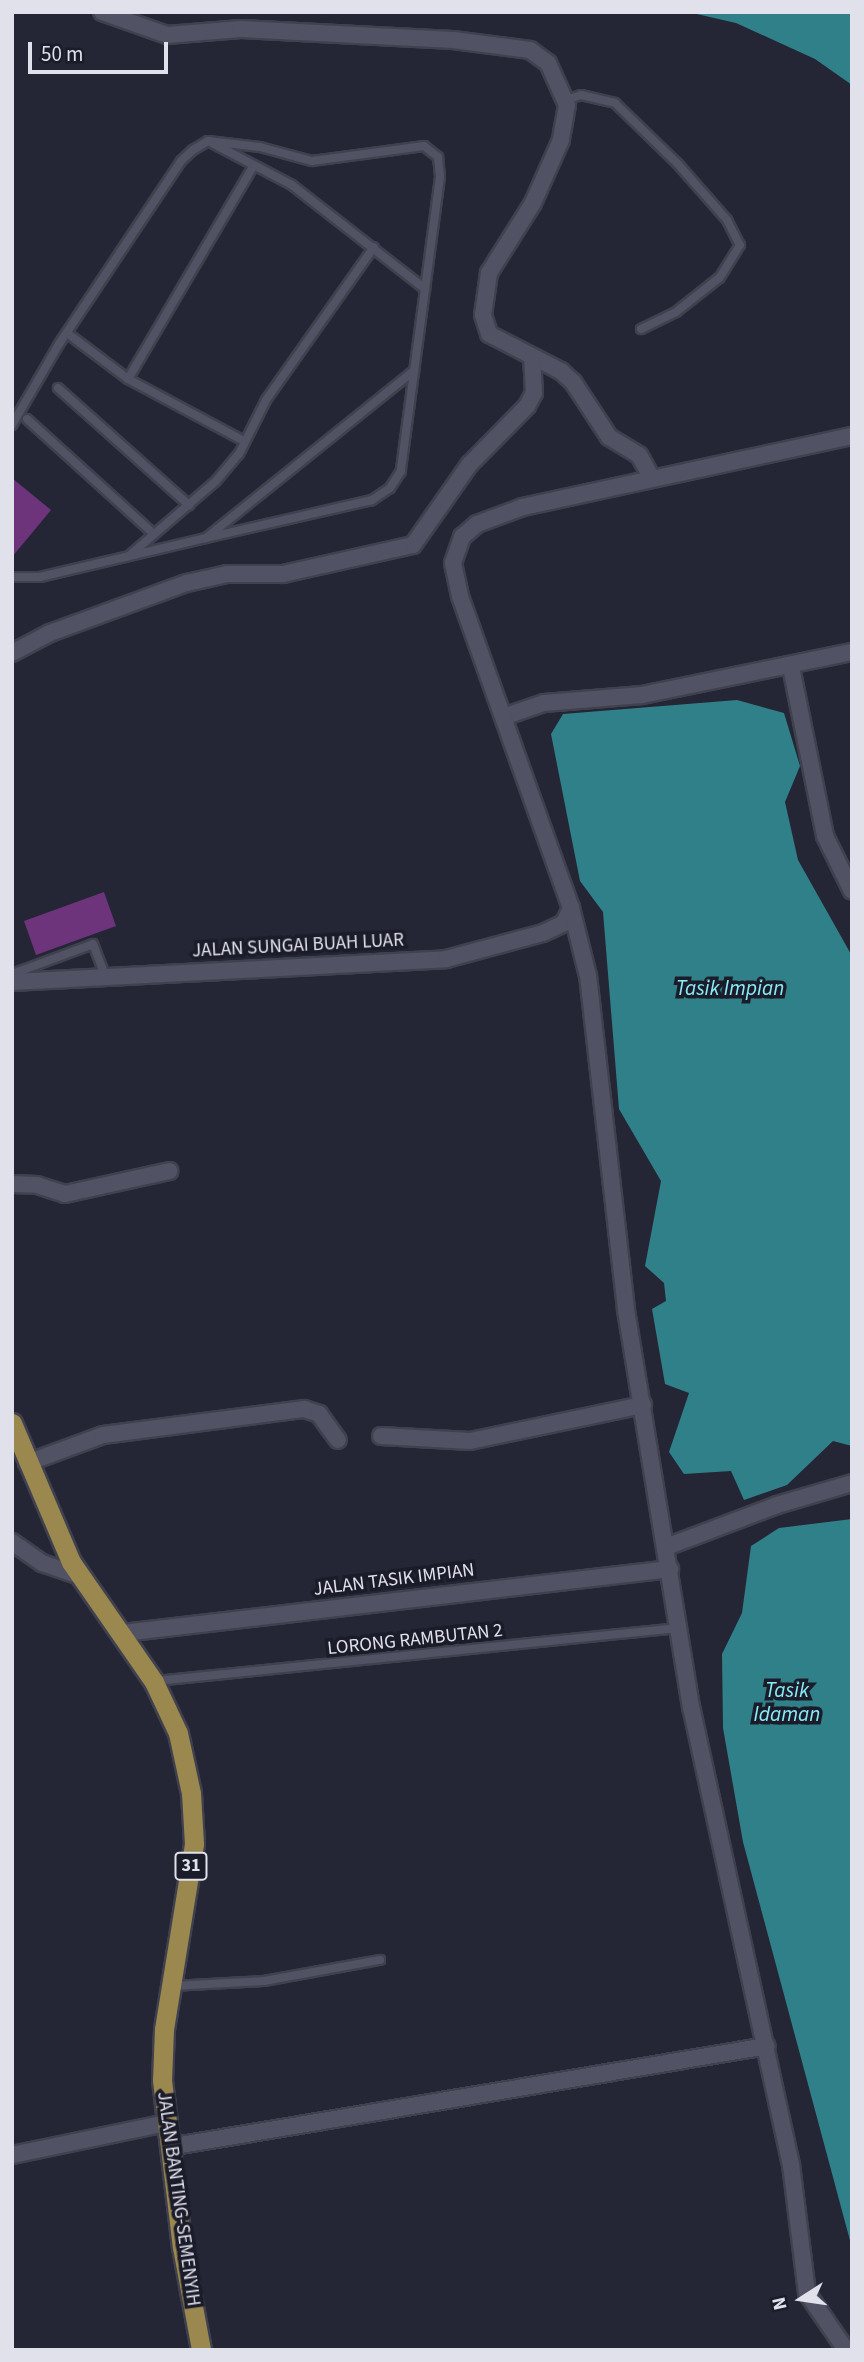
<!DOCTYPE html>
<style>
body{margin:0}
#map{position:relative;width:864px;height:2362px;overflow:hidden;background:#242535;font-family:"Source Sans 3",sans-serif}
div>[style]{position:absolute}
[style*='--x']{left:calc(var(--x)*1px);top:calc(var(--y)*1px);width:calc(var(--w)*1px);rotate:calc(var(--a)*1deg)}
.water>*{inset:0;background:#308089}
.building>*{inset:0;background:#6e347b}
.roads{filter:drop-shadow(2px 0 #40414e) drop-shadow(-2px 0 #40414e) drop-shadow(0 2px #40414e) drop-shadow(0 -2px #40414e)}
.service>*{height:8px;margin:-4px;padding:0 4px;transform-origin:4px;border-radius:4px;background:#515264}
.minor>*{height:16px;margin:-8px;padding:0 8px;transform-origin:8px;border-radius:8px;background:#515264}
.primary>*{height:19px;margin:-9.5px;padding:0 9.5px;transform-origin:9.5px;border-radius:9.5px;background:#9b884e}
span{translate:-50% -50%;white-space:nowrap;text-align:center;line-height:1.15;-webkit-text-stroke:7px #1b1c2a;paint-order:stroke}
.shield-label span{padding:2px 5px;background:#1b1c2a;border:2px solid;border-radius:5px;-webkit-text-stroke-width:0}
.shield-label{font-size:18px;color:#e0e1eb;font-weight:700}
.street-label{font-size:19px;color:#e0e1eb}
.water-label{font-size:21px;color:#88ecf9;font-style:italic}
.frame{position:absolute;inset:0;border:14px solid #e0e1eb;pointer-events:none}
.north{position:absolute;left:766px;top:2264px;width:70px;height:70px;-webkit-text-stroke:5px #1b1c2a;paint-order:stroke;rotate:258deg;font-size:19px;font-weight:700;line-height:28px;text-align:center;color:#e0e1eb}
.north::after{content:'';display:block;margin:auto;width:24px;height:32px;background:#e0e1eb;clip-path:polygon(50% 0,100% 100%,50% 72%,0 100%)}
.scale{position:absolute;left:28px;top:42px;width:140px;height:32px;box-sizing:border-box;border:4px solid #e0e1eb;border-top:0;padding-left:9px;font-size:21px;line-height:24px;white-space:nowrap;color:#e0e1eb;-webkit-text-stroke:5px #1b1c2a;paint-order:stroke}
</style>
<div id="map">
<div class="water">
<div style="clip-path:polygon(688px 12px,852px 12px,852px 85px,815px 59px,736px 23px)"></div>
<div style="clip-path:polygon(737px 700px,784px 713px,800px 766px,785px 802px,798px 860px,852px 956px,852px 1446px,833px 1441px,787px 1485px,744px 1500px,731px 1471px,684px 1474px,669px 1452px,689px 1393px,665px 1384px,652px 1309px,666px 1301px,664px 1283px,645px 1266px,661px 1181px,619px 1109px,603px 912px,580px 881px,551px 734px,563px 714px)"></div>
<div style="clip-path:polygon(852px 1519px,852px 2248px,743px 1842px,723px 1728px,722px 1654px,742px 1613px,751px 1546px,779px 1528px)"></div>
</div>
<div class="building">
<div style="clip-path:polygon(12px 478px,51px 510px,12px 557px)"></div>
<div style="clip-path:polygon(104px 892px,116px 926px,36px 955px,24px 921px)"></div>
</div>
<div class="roads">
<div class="service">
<div style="--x:565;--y:100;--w:17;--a:-17"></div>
<div style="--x:581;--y:95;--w:35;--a:13"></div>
<div style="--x:615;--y:103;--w:86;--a:44.1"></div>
<div style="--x:677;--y:163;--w:76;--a:48.7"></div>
<div style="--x:727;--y:220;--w:28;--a:63"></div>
<div style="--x:740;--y:245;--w:39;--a:122"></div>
<div style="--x:719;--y:278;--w:55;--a:141.7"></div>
<div style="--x:676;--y:312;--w:39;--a:154"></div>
<div style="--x:212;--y:143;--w:90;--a:27.7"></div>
<div style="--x:292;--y:185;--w:169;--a:38"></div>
<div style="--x:67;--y:333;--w:76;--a:37"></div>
<div style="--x:128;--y:379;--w:132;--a:28.1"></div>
<div style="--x:128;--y:379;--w:248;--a:-59.5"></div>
<div style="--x:58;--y:388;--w:176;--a:41.8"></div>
<div style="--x:27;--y:419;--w:171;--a:42.2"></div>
<div style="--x:12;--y:425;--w:94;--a:-59.9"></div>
<div style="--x:59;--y:344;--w:220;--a:-56.3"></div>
<div style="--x:181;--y:161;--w:16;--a:-43"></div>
<div style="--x:193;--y:150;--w:17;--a:-31"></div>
<div style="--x:208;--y:141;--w:52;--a:6.6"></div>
<div style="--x:260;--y:147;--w:54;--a:15.1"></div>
<div style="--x:312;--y:161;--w:113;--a:-7.6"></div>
<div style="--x:424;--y:146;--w:18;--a:38"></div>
<div style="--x:438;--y:157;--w:20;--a:84"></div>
<div style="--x:440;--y:177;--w:297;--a:97.6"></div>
<div style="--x:401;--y:471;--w:20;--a:123"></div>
<div style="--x:390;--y:488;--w:22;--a:146"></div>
<div style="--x:372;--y:500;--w:170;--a:167.1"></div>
<div style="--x:130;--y:555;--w:113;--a:-40.7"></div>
<div style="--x:216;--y:481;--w:35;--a:-50"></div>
<div style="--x:239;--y:454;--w:60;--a:-63.4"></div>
<div style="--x:266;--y:400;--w:187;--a:-54.8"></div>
<div style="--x:12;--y:577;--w:28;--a:0"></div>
<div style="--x:40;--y:577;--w:171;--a:-13.2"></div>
<div style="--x:206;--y:538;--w:267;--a:-38.8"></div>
<div style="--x:12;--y:974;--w:86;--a:-20.3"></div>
<div style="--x:93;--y:944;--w:36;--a:69"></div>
<div style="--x:156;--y:1681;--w:526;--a:-5.79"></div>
<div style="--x:172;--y:1986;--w:92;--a:-3.1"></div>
<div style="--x:264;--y:1981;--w:118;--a:-10.3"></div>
</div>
<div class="minor">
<div style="--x:102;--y:12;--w:69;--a:19.5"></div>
<div style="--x:167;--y:35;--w:74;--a:-4.6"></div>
<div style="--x:241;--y:29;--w:212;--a:3"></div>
<div style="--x:453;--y:40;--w:78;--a:7.4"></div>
<div style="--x:530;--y:50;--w:22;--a:36"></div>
<div style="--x:548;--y:63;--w:46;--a:65.7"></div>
<div style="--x:567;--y:105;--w:36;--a:100"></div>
<div style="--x:561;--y:140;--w:69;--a:114"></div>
<div style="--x:533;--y:203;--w:83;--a:122.2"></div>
<div style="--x:489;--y:273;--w:42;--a:98.1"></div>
<div style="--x:483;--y:315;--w:20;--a:72"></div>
<div style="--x:489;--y:334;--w:81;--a:27.2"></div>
<div style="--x:561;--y:371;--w:16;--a:43"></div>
<div style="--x:573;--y:382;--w:66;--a:56.8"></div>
<div style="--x:609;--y:437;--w:35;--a:31"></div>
<div style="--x:639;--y:455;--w:26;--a:61"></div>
<div style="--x:12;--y:653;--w:43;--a:-27.8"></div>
<div style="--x:50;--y:633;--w:146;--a:-20.1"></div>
<div style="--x:187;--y:583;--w:41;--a:-12.7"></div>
<div style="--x:227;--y:574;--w:56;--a:0"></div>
<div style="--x:283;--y:574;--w:133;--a:-12.6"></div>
<div style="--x:413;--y:545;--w:98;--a:-55"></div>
<div style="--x:469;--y:465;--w:83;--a:-45.5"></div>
<div style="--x:527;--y:406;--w:15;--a:-62"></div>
<div style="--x:534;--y:393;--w:35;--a:-93"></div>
<div style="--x:791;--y:667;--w:172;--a:78.6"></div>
<div style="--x:825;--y:836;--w:61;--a:63.9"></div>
<div style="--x:506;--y:716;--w:40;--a:-18.9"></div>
<div style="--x:544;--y:703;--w:98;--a:-4.7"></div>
<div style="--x:642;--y:695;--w:214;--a:-11.6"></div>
<div style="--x:12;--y:982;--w:435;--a:-3"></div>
<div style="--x:446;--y:959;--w:100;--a:-15"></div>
<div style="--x:543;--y:933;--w:23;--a:-25"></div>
<div style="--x:564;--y:923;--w:17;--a:-65"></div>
<div style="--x:12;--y:1184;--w:25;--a:2"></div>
<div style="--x:37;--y:1185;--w:29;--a:18"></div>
<div style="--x:65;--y:1194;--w:107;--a:-12.4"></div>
<div style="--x:381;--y:1436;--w:89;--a:3.2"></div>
<div style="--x:470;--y:1441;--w:177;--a:-11.8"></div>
<div style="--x:27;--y:1463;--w:81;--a:-20.2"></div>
<div style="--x:103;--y:1435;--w:203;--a:-7.4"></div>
<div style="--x:304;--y:1409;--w:16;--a:18"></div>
<div style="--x:319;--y:1414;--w:32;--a:54"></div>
<div style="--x:12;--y:1542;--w:37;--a:35"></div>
<div style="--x:42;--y:1563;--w:40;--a:18.9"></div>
<div style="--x:666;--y:1547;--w:119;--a:-20.7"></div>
<div style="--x:777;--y:1505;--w:78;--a:-16.3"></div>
<div style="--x:123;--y:1633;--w:551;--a:-6.67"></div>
<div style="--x:169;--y:2147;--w:606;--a:-9.59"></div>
<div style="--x:12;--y:2155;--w:157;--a:-11.7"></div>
<div style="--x:846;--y:2350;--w:69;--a:-124.4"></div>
<div style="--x:807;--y:2293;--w:129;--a:-97.1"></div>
<div style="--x:791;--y:2165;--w:469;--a:-102.3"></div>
<div style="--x:691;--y:1707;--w:403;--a:-99.3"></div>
<div style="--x:626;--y:1309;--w:335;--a:-96.5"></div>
<div style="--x:588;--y:976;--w:70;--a:-104"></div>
<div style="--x:571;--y:908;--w:331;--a:-109.6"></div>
<div style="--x:460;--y:596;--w:34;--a:-102"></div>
<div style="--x:453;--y:563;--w:28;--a:-71"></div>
<div style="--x:462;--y:537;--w:20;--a:-41"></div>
<div style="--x:477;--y:524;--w:49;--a:-20.3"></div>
<div style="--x:523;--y:507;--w:337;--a:-12.2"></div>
</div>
<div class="primary">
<div style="--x:12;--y:1423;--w:151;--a:67"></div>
<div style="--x:71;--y:1562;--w:146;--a:55.3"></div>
<div style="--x:154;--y:1682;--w:56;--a:64.8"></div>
<div style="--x:178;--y:1733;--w:61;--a:77.8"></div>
<div style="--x:191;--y:1793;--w:51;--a:86.6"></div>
<div style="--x:194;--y:1844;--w:187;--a:99.2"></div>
<div style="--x:164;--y:2029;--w:51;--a:92.2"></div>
<div style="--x:162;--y:2080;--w:168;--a:83.2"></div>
<div style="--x:182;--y:2247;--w:105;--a:79.5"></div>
</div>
</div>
<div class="shield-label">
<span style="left:191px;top:1866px">31</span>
</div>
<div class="street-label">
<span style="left:298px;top:946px;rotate:-3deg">JALAN SUNGAI BUAH LUAR</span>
<span style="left:394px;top:1580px;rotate:-7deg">JALAN TASIK IMPIAN</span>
<span style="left:415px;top:1640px;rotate:-6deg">LORONG RAMBUTAN 2</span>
<span style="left:178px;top:2199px;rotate:82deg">JALAN BANTING-SEMENYIH</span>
</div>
<div class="water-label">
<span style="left:730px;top:988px">Tasik Impian</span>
<span style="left:787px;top:1702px">Tasik<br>Idaman</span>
</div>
<div class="frame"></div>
<div class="north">N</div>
<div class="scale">50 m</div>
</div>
